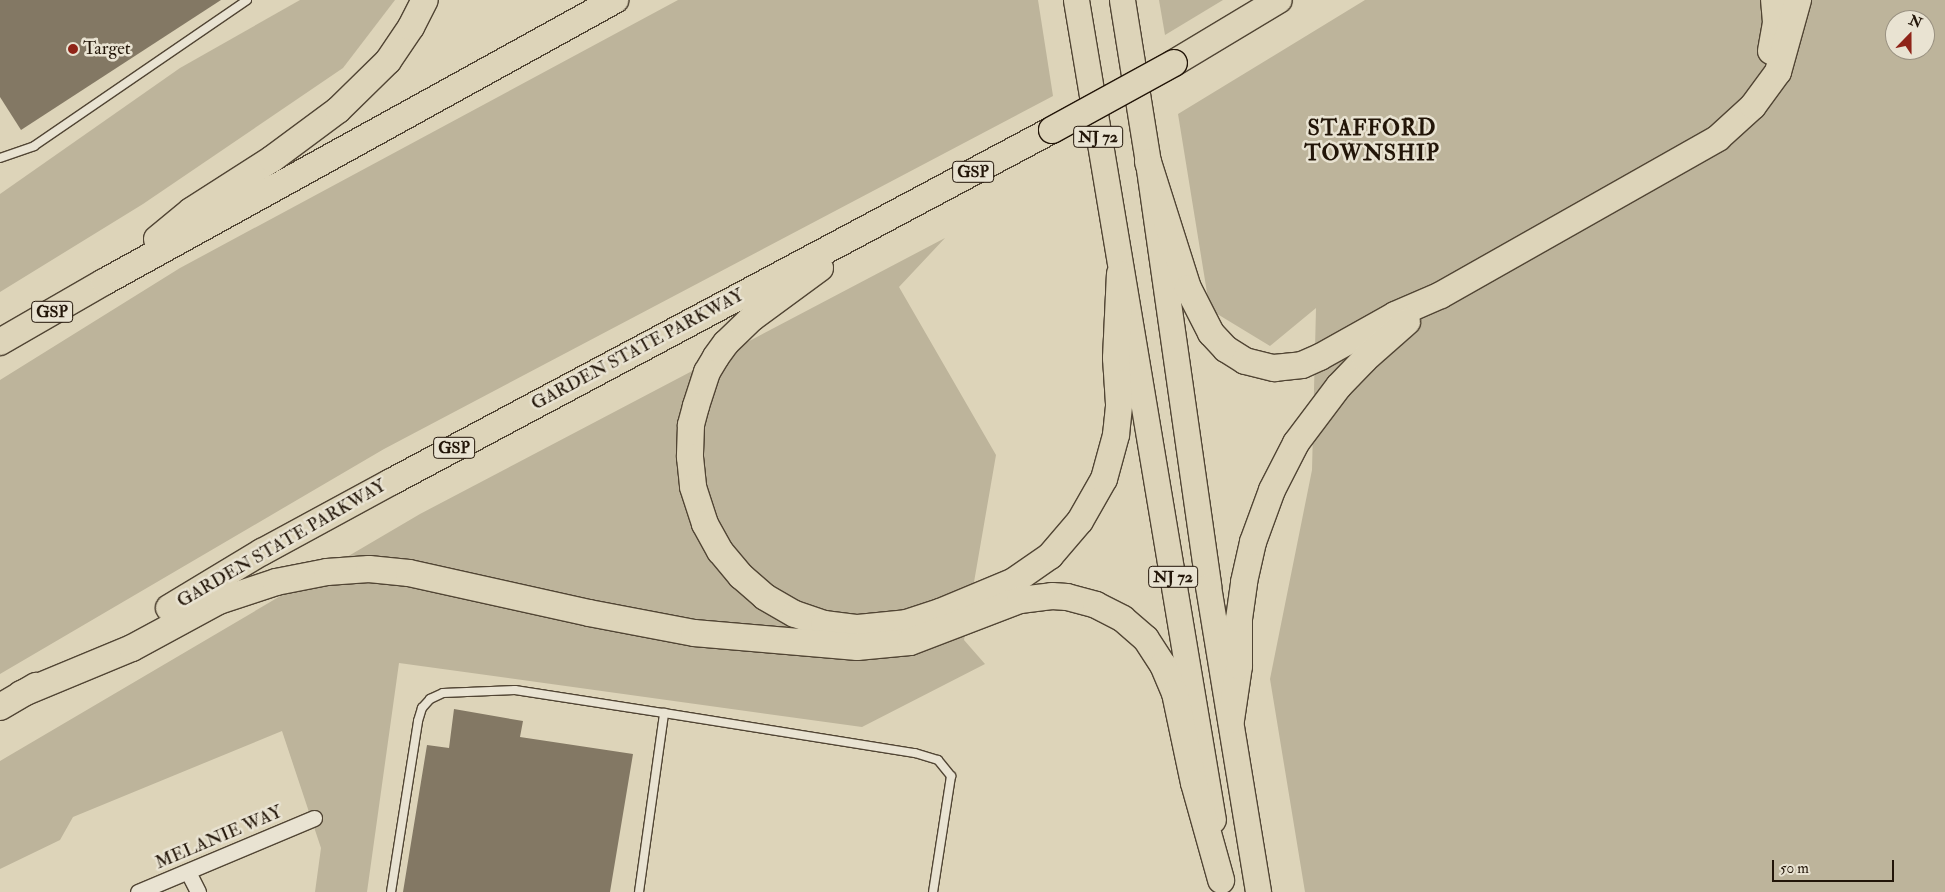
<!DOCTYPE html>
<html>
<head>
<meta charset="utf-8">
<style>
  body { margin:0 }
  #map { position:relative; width:1945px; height:892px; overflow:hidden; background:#ddd4b9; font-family:"IM FELL Double Pica",serif }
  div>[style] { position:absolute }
  .green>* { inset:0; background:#bdb49b }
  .building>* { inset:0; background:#837864 }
  .roads { filter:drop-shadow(1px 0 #514534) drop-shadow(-1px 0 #514534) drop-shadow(0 1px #514534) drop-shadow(0 -1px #514534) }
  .service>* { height:8px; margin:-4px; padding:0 4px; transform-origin:4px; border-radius:4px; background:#e9e3d2 }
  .minor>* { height:15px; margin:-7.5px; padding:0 7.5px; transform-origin:7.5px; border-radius:7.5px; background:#e9e3d2 }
  .trunk>* { height:25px; margin:-12.5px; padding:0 12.5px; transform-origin:12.5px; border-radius:12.5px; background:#ddd4b9 }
  .motorway>* { height:26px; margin:-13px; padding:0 13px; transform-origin:13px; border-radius:13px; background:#ddd4b9 }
  .bridges { filter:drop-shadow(1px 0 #221508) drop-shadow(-1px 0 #221508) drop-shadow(0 1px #221508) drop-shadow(0 -1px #221508) }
  .motorway-bridge>* { height:26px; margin:-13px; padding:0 13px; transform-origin:13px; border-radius:13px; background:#ddd4b9 }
  .dots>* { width:14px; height:14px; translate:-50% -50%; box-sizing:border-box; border:2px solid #e9e3d2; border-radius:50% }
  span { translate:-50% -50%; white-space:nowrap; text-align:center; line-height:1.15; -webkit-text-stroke:5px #e9e3d2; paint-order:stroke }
  .shield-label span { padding:1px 4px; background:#e9e3d2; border:1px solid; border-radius:4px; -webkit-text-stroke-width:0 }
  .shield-label { font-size:16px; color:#221508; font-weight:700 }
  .poi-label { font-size:18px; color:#221508 }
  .left { translate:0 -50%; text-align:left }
  .street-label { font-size:18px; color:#221508 }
  .district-label { font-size:22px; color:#221508; font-weight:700; letter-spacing:1px }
  .north { position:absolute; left:1885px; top:10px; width:50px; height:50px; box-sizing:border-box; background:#e9e3d2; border:1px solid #999181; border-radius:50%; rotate:22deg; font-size:14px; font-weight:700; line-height:20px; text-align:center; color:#221508 }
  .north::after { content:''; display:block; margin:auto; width:18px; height:22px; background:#8f2418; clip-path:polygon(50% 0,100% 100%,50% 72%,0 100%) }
  .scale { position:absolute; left:1772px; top:860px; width:122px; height:22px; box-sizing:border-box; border:2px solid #221508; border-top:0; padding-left:6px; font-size:15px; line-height:18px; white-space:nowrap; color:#221508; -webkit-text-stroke:4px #e9e3d2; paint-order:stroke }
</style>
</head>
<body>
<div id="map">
  <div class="green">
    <i style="clip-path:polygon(300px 0,395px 0,343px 68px,143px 204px,0 292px,0 194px,180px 68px)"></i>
    <i style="clip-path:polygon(678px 0,1038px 0,1053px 96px,384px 449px,0 674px,0 380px,180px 268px)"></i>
    <i style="clip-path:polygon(1159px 0,1223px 0,1165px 35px)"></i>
    <i style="clip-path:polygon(evenodd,1365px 0,1945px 0,1945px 892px,1305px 892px,1270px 679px,1312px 470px,1316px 308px,1270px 346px,1214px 312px,1209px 305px,1178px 114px,1365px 0,1895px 20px,1925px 20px,1925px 50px,1895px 50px,1895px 20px)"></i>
    <i style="clip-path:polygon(945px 238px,899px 287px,996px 455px,964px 640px,985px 664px,862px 727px,399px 663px,367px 892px,315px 892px,321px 848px,282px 731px,73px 817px,60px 840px,0 869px,0 761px,420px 514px)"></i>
  </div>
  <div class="building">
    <i style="clip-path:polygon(0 0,221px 0,21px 130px,0 97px)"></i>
    <i style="clip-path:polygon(454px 709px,523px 721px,520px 737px,633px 754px,610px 892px,403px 892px,427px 745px,449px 748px)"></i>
  </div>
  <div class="roads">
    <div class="service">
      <i style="left:0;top:158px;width:36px;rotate:-19deg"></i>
      <i style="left:34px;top:146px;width:258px;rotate:-34.4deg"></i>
      <i style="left:391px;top:892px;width:173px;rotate:-81deg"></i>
      <i style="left:418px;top:721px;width:14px;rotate:-73deg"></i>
      <i style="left:422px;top:708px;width:12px;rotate:-48deg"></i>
      <i style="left:430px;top:699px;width:14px;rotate:-25deg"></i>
      <i style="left:443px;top:693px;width:72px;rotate:-2.4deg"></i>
      <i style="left:515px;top:690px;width:151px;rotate:8.8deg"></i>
      <i style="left:639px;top:892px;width:181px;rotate:-82deg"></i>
      <i style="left:664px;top:713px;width:254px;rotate:9.1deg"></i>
      <i style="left:915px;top:753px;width:24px;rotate:17deg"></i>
      <i style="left:938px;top:760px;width:21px;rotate:51deg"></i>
      <i style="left:951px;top:776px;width:117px;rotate:98.8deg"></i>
    </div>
    <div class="minor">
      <i style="left:188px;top:872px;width:22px;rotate:63deg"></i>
      <i style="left:138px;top:892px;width:191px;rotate:-22.8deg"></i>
    </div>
    <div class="trunk">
      <i style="left:1076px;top:0;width:831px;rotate:80.52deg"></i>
      <i style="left:1122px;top:0;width:164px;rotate:80.9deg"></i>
      <i style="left:1148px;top:162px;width:428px;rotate:81.9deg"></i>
      <i style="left:1208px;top:586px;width:310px;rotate:80.7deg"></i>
    </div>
    <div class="motorway">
      <i style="left:1771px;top:51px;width:29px;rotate:-80deg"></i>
      <i style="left:1776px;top:22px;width:22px;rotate:-95deg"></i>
      <i style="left:1174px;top:63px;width:122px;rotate:-31deg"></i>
      <i style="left:1148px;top:162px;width:132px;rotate:72.4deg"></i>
      <i style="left:1188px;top:288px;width:51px;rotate:62.9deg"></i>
      <i style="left:1211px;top:333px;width:22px;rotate:47deg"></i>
      <i style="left:1226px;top:349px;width:22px;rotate:32deg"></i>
      <i style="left:1245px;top:361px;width:30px;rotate:14deg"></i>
      <i style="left:1274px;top:368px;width:28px;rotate:-6deg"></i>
      <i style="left:1302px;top:365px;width:20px;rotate:-24deg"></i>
      <i style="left:1320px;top:357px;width:86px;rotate:-29.2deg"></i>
      <i style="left:1395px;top:315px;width:50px;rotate:-23.5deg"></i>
      <i style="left:1441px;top:295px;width:318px;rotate:-29.5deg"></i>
      <i style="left:1718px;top:138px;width:47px;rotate:-42.4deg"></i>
      <i style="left:1753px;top:106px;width:42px;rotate:-53.7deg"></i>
      <i style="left:1778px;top:72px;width:75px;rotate:-74.5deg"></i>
      <i style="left:157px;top:239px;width:44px;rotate:-39.5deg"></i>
      <i style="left:191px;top:211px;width:96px;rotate:-32.7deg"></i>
      <i style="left:272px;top:159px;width:82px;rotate:-36.6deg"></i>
      <i style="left:338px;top:110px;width:70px;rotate:-44.4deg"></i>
      <i style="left:388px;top:61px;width:41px;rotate:-55.9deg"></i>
      <i style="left:411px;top:27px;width:30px;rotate:-63deg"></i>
      <i style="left:820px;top:268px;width:84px;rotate:143.7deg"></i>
      <i style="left:752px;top:318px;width:36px;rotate:136deg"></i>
      <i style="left:726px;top:343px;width:17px;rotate:126deg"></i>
      <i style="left:716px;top:357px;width:17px;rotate:121deg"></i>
      <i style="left:707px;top:372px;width:36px;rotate:108deg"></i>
      <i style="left:696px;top:406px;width:20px;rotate:105deg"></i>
      <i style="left:691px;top:425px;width:32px;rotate:92deg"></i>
      <i style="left:690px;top:457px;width:30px;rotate:84deg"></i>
      <i style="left:693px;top:487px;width:39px;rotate:72deg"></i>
      <i style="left:705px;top:524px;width:31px;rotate:61deg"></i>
      <i style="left:720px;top:551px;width:33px;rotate:50deg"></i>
      <i style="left:741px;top:576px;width:32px;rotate:41deg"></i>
      <i style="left:765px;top:597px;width:34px;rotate:30deg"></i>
      <i style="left:795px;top:614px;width:31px;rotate:19deg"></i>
      <i style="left:824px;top:624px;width:34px;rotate:7deg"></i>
      <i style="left:858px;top:628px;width:48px;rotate:-5.9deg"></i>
      <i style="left:906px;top:623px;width:36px;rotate:-18deg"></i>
      <i style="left:940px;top:612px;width:80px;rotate:-22.7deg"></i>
      <i style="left:1014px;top:581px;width:44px;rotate:-34.8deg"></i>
      <i style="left:1050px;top:556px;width:46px;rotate:-49.4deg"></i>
      <i style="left:1080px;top:521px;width:48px;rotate:-60.3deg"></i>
      <i style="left:1104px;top:479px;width:46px;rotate:-74.7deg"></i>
      <i style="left:1116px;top:435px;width:31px;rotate:-84deg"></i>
      <i style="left:1119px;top:404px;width:46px;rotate:-93.7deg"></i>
      <i style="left:1116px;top:358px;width:84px;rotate:-87.3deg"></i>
      <i style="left:0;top:342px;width:120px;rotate:-30deg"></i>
      <i style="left:104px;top:282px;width:584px;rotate:-28.89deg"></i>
      <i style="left:169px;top:608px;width:109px;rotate:-31.1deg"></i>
      <i style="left:262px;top:552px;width:147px;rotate:-28.5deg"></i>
      <i style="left:391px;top:482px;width:749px;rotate:-28.04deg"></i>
      <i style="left:21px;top:694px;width:120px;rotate:-22.5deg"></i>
      <i style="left:132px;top:648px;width:99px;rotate:-28.4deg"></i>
      <i style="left:219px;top:601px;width:60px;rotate:-18.4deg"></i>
      <i style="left:276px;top:582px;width:52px;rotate:-11.1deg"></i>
      <i style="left:327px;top:572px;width:42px;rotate:-4.1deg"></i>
      <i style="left:369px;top:569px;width:40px;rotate:5.7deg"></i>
      <i style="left:409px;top:573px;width:184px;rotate:12.5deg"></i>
      <i style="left:589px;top:613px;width:107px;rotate:10.8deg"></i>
      <i style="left:694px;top:633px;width:164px;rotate:4.9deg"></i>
      <i style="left:857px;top:647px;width:53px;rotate:-5.4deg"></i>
      <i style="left:910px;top:642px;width:118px;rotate:-20.9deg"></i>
      <i style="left:1020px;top:600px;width:32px;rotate:-7deg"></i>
      <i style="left:1052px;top:596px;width:15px;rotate:4deg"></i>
      <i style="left:1067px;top:597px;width:30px;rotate:15deg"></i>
      <i style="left:1096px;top:605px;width:30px;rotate:27deg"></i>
      <i style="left:1123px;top:619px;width:30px;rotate:41deg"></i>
      <i style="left:1146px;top:639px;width:31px;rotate:57deg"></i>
      <i style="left:1163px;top:665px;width:30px;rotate:67deg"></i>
      <i style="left:1175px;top:693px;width:92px;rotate:78.1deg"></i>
      <i style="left:1194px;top:783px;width:101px;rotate:74.4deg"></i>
      <i style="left:0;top:707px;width:42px;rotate:-30.3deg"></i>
      <i style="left:1231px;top:720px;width:55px;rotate:-81.6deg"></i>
      <i style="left:1239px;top:666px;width:47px;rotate:-90deg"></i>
      <i style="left:1239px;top:619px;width:37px;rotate:-82deg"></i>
      <i style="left:1244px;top:582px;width:41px;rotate:-77.3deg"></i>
      <i style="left:1253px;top:542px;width:55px;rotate:-69.9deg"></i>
      <i style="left:1272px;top:490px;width:53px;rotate:-62.9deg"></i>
      <i style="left:1296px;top:443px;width:71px;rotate:-53deg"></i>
      <i style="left:1339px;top:386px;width:37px;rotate:-46deg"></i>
      <i style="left:1365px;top:359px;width:56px;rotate:-41.4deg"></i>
    </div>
  </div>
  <div class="bridges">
    <div class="motorway-bridge">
      <i style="left:1052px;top:130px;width:139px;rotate:-28.8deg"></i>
    </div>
  </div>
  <div class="dots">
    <i style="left:73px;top:49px;background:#8f2418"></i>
  </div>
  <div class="shield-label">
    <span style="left:1098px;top:137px">NJ 72</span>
    <span style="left:973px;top:172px">GSP</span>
    <span style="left:52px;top:312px">GSP</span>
    <span style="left:454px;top:448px">GSP</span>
    <span style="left:1173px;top:577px">NJ 72</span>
  </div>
  <div class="poi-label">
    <span class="left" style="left:83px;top:49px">Target</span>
  </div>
  <div class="street-label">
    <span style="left:638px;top:350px;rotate:-28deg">GARDEN STATE PARKWAY</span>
    <span style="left:282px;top:544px;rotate:-30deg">GARDEN STATE PARKWAY</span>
    <span style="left:219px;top:838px;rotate:-23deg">MELANIE WAY</span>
  </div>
  <div class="district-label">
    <span style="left:1372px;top:141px">STAFFORD<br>TOWNSHIP</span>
  </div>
  <div class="north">N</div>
  <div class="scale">50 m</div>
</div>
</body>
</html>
